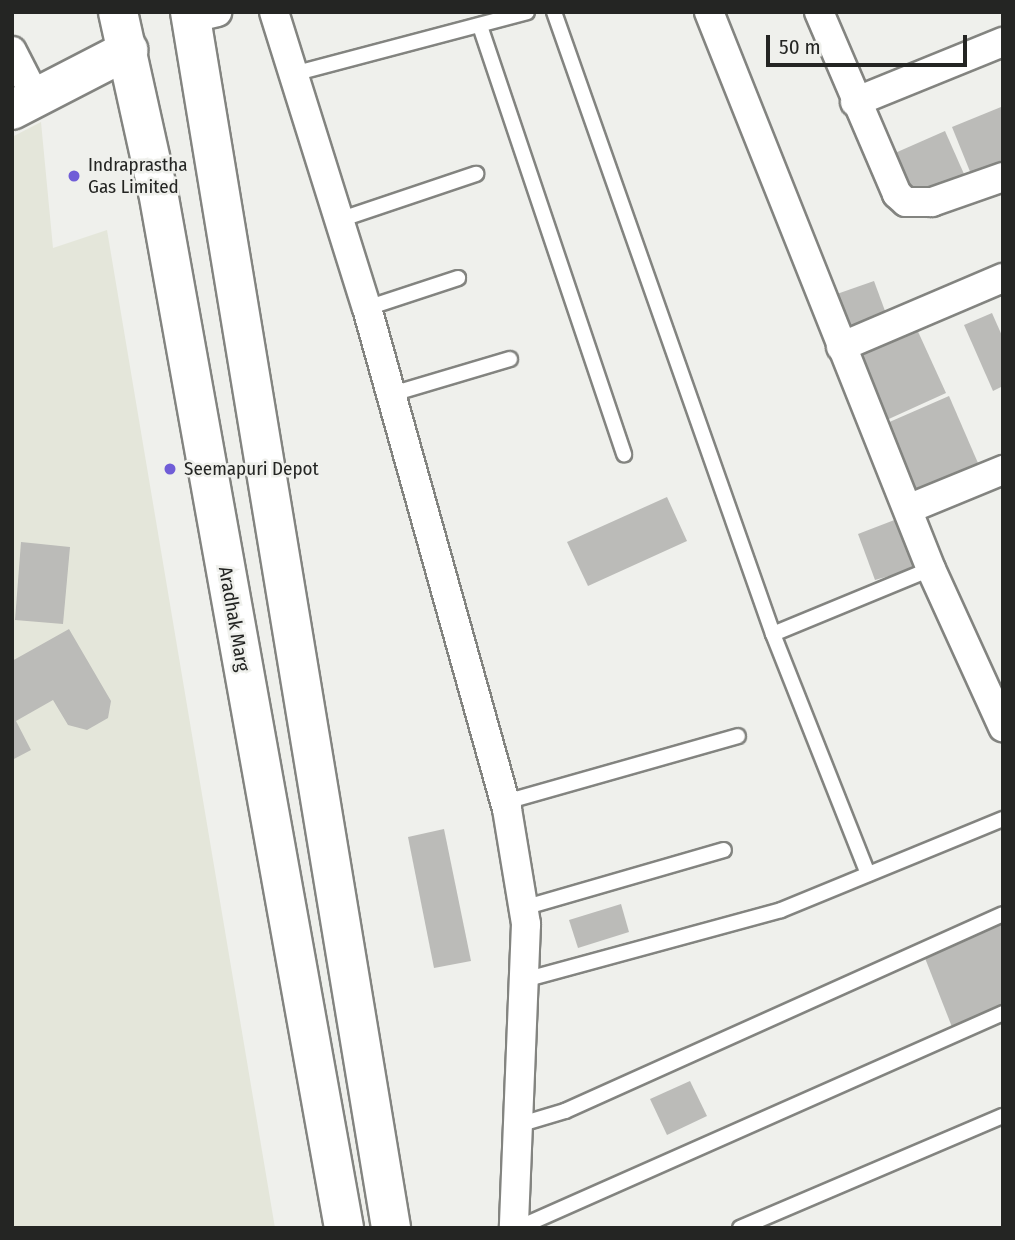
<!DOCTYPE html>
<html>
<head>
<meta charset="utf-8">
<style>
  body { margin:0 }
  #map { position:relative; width:1015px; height:1240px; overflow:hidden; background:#eff0ec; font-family:"Fira Sans Condensed",sans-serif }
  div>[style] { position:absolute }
  .built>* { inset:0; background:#e4e6da }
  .building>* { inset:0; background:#bbbbb8 }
  .roads { filter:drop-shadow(2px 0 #838480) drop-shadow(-2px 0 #838480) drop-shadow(0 2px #838480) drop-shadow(0 -2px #838480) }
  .lane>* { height:14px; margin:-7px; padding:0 7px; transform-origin:7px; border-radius:7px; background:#fff }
  .street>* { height:28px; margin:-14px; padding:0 14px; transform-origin:14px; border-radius:14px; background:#fff }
  .secondary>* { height:38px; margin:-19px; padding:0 19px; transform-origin:19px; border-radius:19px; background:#fff }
  .dots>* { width:19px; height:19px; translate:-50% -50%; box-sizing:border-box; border:4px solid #eff0ec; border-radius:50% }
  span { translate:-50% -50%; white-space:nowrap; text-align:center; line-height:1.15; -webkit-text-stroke:5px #eff0ec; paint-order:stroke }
  .poi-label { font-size:19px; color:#242523 }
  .left { translate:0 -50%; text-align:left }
  .street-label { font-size:19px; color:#242523 }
  .frame { position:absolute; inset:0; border:14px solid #242523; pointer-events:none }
  .scale { position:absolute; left:766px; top:35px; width:201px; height:32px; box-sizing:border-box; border:4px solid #242523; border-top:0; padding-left:9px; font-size:21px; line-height:24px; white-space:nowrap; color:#242523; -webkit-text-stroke:5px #eff0ec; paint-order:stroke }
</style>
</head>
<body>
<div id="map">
  <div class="built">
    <i style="clip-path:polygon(41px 122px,53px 248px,107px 230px,275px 1228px,12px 1228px,12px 137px)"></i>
  </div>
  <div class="building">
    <i style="clip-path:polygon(1001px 107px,1003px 161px,971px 174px,952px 127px)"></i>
    <i style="clip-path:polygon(945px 131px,964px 174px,914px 196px,895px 153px)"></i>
    <i style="clip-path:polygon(874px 281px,888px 319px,847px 334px,834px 295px)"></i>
    <i style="clip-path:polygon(992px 313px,1003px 338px,1003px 386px,993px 391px,964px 325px)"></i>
    <i style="clip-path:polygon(915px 325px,946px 393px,880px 423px,849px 355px)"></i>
    <i style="clip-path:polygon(949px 396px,981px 470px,910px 500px,878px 427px)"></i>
    <i style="clip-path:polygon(667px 497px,687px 541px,588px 586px,567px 542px)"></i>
    <i style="clip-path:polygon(897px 519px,914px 569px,875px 580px,858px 534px)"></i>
    <i style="clip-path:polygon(21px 542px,70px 547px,63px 624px,15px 620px)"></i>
    <i style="clip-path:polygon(69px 629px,111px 701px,108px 718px,87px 730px,68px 725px,53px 700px,16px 721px,31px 750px,12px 760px,12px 661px)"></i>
    <i style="clip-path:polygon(444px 829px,471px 961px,434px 968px,408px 837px)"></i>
    <i style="clip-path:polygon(621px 904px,629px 932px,578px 948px,569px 920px)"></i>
    <i style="clip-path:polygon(1003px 921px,1003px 1007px,952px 1027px,923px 953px)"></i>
    <i style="clip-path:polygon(690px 1081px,707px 1116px,667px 1135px,650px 1099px)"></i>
  </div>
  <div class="roads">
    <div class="lane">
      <i style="left:554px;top:12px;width:659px;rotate:70.6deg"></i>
      <i style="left:773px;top:634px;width:258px;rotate:68.4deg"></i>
      <i style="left:480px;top:26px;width:452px;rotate:71.4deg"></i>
      <i style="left:293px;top:74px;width:242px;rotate:-14.8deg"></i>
      <i style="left:339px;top:220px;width:145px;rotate:-18.6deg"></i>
      <i style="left:367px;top:308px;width:96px;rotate:-18.2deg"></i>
      <i style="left:392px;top:394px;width:123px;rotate:-16.5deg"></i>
      <i style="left:773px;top:634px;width:171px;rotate:-22.4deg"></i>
      <i style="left:505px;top:802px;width:242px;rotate:-15.8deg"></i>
      <i style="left:523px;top:908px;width:209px;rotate:-16.1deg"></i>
      <i style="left:524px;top:980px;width:266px;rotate:-15.2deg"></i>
      <i style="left:781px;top:910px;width:240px;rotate:-22.3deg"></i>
      <i style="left:518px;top:1125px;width:49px;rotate:-16.6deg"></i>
      <i style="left:565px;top:1111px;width:480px;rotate:-24.2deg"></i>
      <i style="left:518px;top:1228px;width:531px;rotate:-23.91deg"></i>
      <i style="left:740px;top:1228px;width:286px;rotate:-23.1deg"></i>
    </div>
    <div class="street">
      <i style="left:274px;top:12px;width:310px;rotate:72.6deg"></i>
      <i style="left:367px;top:308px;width:520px;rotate:74.39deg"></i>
      <i style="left:507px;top:809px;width:117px;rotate:80.6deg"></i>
      <i style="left:526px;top:924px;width:304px;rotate:92.3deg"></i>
      <i style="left:709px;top:12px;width:600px;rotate:68.27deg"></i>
      <i style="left:931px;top:569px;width:174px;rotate:65.5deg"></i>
      <i style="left:819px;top:12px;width:198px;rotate:66.8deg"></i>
      <i style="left:897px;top:194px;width:12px;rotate:42deg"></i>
      <i style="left:906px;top:202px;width:26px"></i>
      <i style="left:932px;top:202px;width:75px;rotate:-19.4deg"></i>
      <i style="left:192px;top:18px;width:26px;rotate:-13deg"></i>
      <i style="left:12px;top:51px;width:53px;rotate:62.9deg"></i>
      <i style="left:855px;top:102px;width:160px;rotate:-22.1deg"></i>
      <i style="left:841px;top:347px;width:176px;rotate:-23.1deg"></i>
      <i style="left:908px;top:509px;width:103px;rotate:-22.3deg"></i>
    </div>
    <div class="secondary">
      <i style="left:118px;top:12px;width:184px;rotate:77.5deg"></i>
      <i style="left:158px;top:192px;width:1053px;rotate:79.82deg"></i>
      <i style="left:190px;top:12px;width:1233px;rotate:80.61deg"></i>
      <i style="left:12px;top:110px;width:131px;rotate:-27.3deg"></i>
    </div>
  </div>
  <div class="dots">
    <i style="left:74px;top:176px;background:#705dd7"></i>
    <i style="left:170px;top:469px;background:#705dd7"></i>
  </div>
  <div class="poi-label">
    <span class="left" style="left:88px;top:176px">Indraprastha<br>Gas Limited</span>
    <span class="left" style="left:184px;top:469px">Seemapuri Depot</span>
  </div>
  <div class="street-label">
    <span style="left:234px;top:619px;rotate:80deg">Aradhak Marg</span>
  </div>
  <div class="frame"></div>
  <div class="scale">50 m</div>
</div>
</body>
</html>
